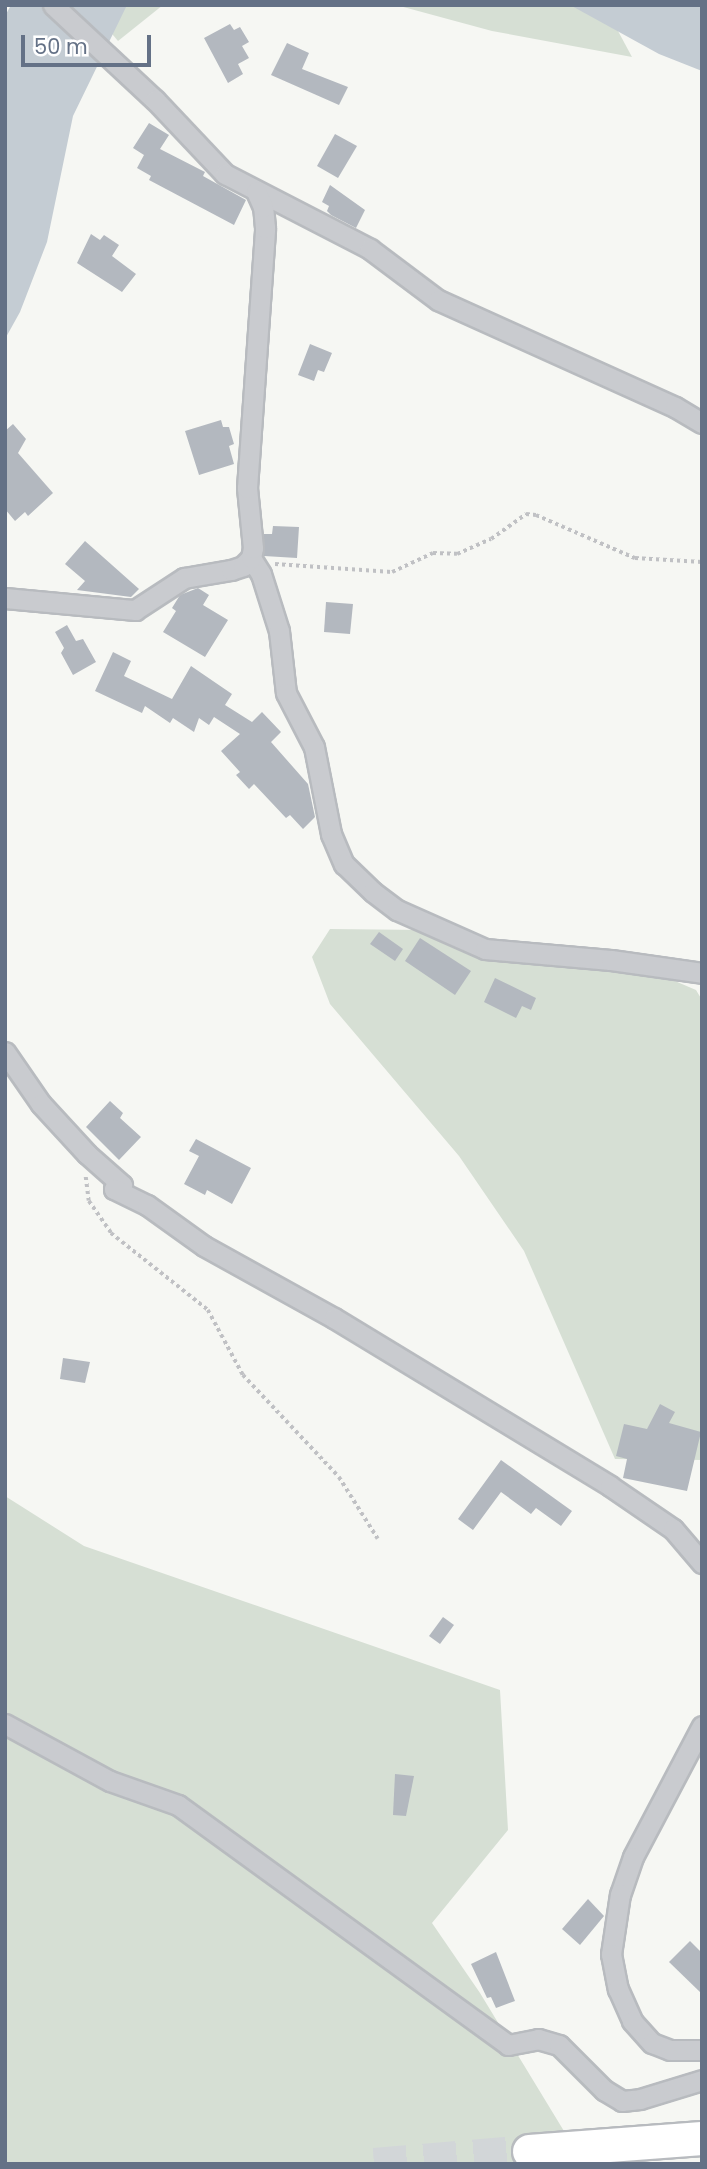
<!DOCTYPE html>
<html>
<head>
<meta charset="utf-8">
<style>
  body { margin:0 }
  #map { position:relative; width:707px; height:2169px; overflow:hidden; background:#f6f7f3; font-family:Poppins,sans-serif }
  div>[style] { position:absolute }
  .green>* { inset:0; background:#d6dfd4 }
  .water>* { inset:0; background:#c4ccd3 }
  .building>* { inset:0; background:#b3b8bf }
  .highway-tunnel>* { height:33px; margin-top:-16.5px; transform-origin:0; background:repeating-linear-gradient(90deg,#d2d6d8 0 33px,transparent 0 50px) }
  .path>* { height:3.5px; margin-top:-1.75px; transform-origin:0; background:repeating-linear-gradient(90deg,#c0c1c4 0 3.5px,transparent 0 7px) }
  .roads { filter:drop-shadow(2px 0 #b8bbbf) drop-shadow(-2px 0 #b8bbbf) drop-shadow(0 2px #b8bbbf) drop-shadow(0 -2px #b8bbbf) }
  .street>* { height:19px; margin:-9.5px; padding:0 9.5px; transform-origin:9.5px; border-radius:9.5px; background:#c9cbcf }
  .highway>* { height:33px; margin:-16.5px; padding:0 16.5px; transform-origin:16.5px; border-radius:16.5px; background:#fff }
  span { translate:-50% -50%; white-space:nowrap; text-align:center; line-height:1.15; -webkit-text-stroke:7px #fff; paint-order:stroke }
  .frame { position:absolute; inset:0; border:7px solid #647186; pointer-events:none }
  .scale { position:absolute; left:21px; top:35px; width:130px; height:32px; box-sizing:border-box; border:4px solid #647186; border-top:0; padding-left:9px; font-size:21px; line-height:24px; white-space:nowrap; color:#647186; -webkit-text-stroke:5px #fff; paint-order:stroke }
</style>
</head>
<body>
<div id="map">
  <div class="green">
    <i style="clip-path:polygon(110px 5px,163px 5px,118px 41px,98px 17px)"></i>
    <i style="clip-path:polygon(396px 5px,604px 5px,632px 57px,492px 31px)"></i>
    <i style="clip-path:polygon(330px 929px,424px 930px,649px 970px,696px 990px,702px 1000px,702px 1460px,615px 1459px,524px 1251px,459px 1156px,330px 1004px,312px 957px)"></i>
    <i style="clip-path:polygon(5px 1496px,84px 1546px,500px 1690px,508px 1830px,432px 1923px,480px 1993px,584px 2164px,5px 2164px)"></i>
  </div>
  <div class="water">
    <i style="clip-path:polygon(11px 5px,127px 5px,73px 116px,47px 242px,20px 312px,5px 339px,5px 16px)"></i>
    <i style="clip-path:polygon(570px 5px,702px 5px,702px 71px,659px 54px)"></i>
  </div>
  <div class="building">
    <i style="clip-path:polygon(230px 24px,234px 30px,240px 27px,249px 42px,242px 46px,249px 58px,238px 64px,243px 74px,228px 83px,204px 38px)"></i>
    <i style="clip-path:polygon(287px 43px,309px 53px,302px 69px,348px 87px,339px 105px,271px 75px)"></i>
    <i style="clip-path:polygon(149px 123px,169px 135px,160px 149px,205px 172px,203px 176px,246px 200px,234px 225px,149px 180px,151px 176px,137px 168px,144px 155px,133px 148px)"></i>
    <i style="clip-path:polygon(335px 134px,357px 146px,338px 178px,317px 166px)"></i>
    <i style="clip-path:polygon(330px 185px,365px 210px,356px 228px,331px 215px,327px 211px,329px 206px,322px 202px)"></i>
    <i style="clip-path:polygon(91px 234px,100px 240px,104px 235px,119px 245px,112px 256px,136px 274px,122px 292px,77px 263px)"></i>
    <i style="clip-path:polygon(310px 344px,332px 353px,324px 372px,318px 370px,314px 381px,298px 375px)"></i>
    <i style="clip-path:polygon(221px 420px,223px 427px,229px 427px,234px 444px,229px 446px,234px 464px,199px 475px,185px 431px)"></i>
    <i style="clip-path:polygon(13px 424px,26px 439px,18px 453px,53px 493px,28px 516px,25px 512px,15px 521px,5px 509px,5px 431px)"></i>
    <i style="clip-path:polygon(273px 526px,299px 527px,297px 558px,264px 556px,264px 534px,272px 534px)"></i>
    <i style="clip-path:polygon(85px 541px,139px 589px,131px 597px,77px 590px,85px 581px,65px 564px)"></i>
    <i style="clip-path:polygon(198px 588px,209px 595px,203px 605px,228px 620px,205px 657px,163px 632px,176px 611px,172px 608px,180px 595px)"></i>
    <i style="clip-path:polygon(326px 602px,353px 604px,350px 634px,324px 632px)"></i>
    <i style="clip-path:polygon(67px 625px,76px 641px,83px 639px,96px 662px,73px 675px,61px 653px,64px 648px,55px 632px)"></i>
    <i style="clip-path:polygon(113px 652px,131px 661px,124px 676px,172px 699px,191px 666px,232px 694px,225px 705px,252px 722px,262px 712px,281px 732px,271px 742px,308px 784px,315px 817px,303px 829px,290px 815px,286px 818px,254px 784px,249px 789px,236px 775px,240px 772px,221px 751px,240px 734px,214px 717px,209px 725px,199px 718px,194px 732px,173px 718px,170px 723px,145px 706px,142px 713px,95px 691px)"></i>
    <i style="clip-path:polygon(379px 932px,403px 949px,395px 961px,370px 944px)"></i>
    <i style="clip-path:polygon(420px 938px,471px 971px,455px 995px,405px 961px)"></i>
    <i style="clip-path:polygon(495px 978px,536px 998px,531px 1010px,522px 1006px,516px 1018px,484px 1002px)"></i>
    <i style="clip-path:polygon(110px 1101px,123px 1113px,120px 1118px,141px 1137px,119px 1160px,86px 1127px)"></i>
    <i style="clip-path:polygon(196px 1139px,251px 1168px,232px 1204px,207px 1190px,205px 1195px,184px 1184px,199px 1156px,189px 1151px)"></i>
    <i style="clip-path:polygon(63px 1358px,90px 1362px,85px 1383px,60px 1379px)"></i>
    <i style="clip-path:polygon(660px 1404px,675px 1412px,669px 1423px,701px 1432px,687px 1491px,623px 1478px,627px 1459px,616px 1456px,624px 1424px,647px 1429px)"></i>
    <i style="clip-path:polygon(501px 1460px,572px 1511px,561px 1526px,536px 1508px,531px 1514px,501px 1492px,473px 1530px,458px 1519px)"></i>
    <i style="clip-path:polygon(443px 1617px,454px 1625px,440px 1644px,429px 1636px)"></i>
    <i style="clip-path:polygon(395px 1774px,414px 1776px,406px 1816px,393px 1815px)"></i>
    <i style="clip-path:polygon(588px 1899px,604px 1916px,580px 1945px,562px 1929px)"></i>
    <i style="clip-path:polygon(690px 1941px,702px 1953px,702px 1994px,669px 1962px)"></i>
    <i style="clip-path:polygon(496px 1952px,515px 2001px,496px 2008px,491px 1997px,487px 1998px,471px 1964px)"></i>
  </div>
  <div class="highway-tunnel">
    <i style="left:374px;top:2164px;width:156px;rotate:-4.8deg"></i>
  </div>
  <div class="path">
    <i style="left:275px;top:564px;width:117px;rotate:3.9deg"></i>
    <i style="left:392px;top:572px;width:45px;rotate:-24.9deg"></i>
    <i style="left:433px;top:553px;width:24px;rotate:2deg"></i>
    <i style="left:457px;top:554px;width:37px;rotate:-24deg"></i>
    <i style="left:491px;top:539px;width:43px;rotate:-35.5deg"></i>
    <i style="left:526px;top:514px;width:10px;rotate:6deg"></i>
    <i style="left:536px;top:515px;width:108px;rotate:23.5deg"></i>
    <i style="left:635px;top:558px;width:67px;rotate:3.4deg"></i>
    <i style="left:86px;top:1177px;width:24px;rotate:83deg"></i>
    <i style="left:89px;top:1201px;width:39px;rotate:55deg"></i>
    <i style="left:111px;top:1233px;width:124px;rotate:38.4deg"></i>
    <i style="left:208px;top:1310px;width:74px;rotate:61.7deg"></i>
    <i style="left:243px;top:1375px;width:140px;rotate:46.7deg"></i>
    <i style="left:339px;top:1477px;width:73px;rotate:57.8deg"></i>
  </div>
  <div class="roads">
    <div class="street">
      <i style="left:53px;top:5px;width:139px;rotate:43deg"></i>
      <i style="left:155px;top:100px;width:102px;rotate:46.6deg"></i>
      <i style="left:225px;top:174px;width:163px;rotate:27.3deg"></i>
      <i style="left:370px;top:249px;width:85px;rotate:36.9deg"></i>
      <i style="left:438px;top:300px;width:260px;rotate:24.3deg"></i>
      <i style="left:675px;top:407px;width:31px;rotate:31deg"></i>
      <i style="left:251px;top:558px;width:19px;rotate:58deg"></i>
      <i style="left:261px;top:574px;width:60px;rotate:72.5deg"></i>
      <i style="left:279px;top:631px;width:62px;rotate:83.6deg"></i>
      <i style="left:286px;top:693px;width:61px;rotate:62.6deg"></i>
      <i style="left:314px;top:747px;width:89px;rotate:78.9deg"></i>
      <i style="left:331px;top:834px;width:33px;rotate:67deg"></i>
      <i style="left:344px;top:864px;width:40px;rotate:44deg"></i>
      <i style="left:373px;top:892px;width:30px;rotate:37deg"></i>
      <i style="left:397px;top:910px;width:96px;rotate:23.9deg"></i>
      <i style="left:485px;top:949px;width:126px;rotate:5deg"></i>
      <i style="left:611px;top:960px;width:92px;rotate:8.1deg"></i>
      <i style="left:5px;top:598px;width:131px;rotate:5.3deg"></i>
      <i style="left:135px;top:610px;width:59px;rotate:-33.1deg"></i>
      <i style="left:184px;top:578px;width:48px;rotate:-9.7deg"></i>
      <i style="left:231px;top:570px;width:13px;rotate:-18deg"></i>
      <i style="left:243px;top:566px;width:11px;rotate:-45deg"></i>
      <i style="left:251px;top:558px;width:10px;rotate:-79deg"></i>
      <i style="left:253px;top:548px;width:60px;rotate:-95.7deg"></i>
      <i style="left:247px;top:488px;width:261px;rotate:-86deg"></i>
      <i style="left:265px;top:228px;width:21px;rotate:-95deg"></i>
      <i style="left:263px;top:207px;width:17px;rotate:-114deg"></i>
      <i style="left:5px;top:1052px;width:63px;rotate:55.3deg"></i>
      <i style="left:41px;top:1104px;width:68px;rotate:47.4deg"></i>
      <i style="left:87px;top:1154px;width:47px;rotate:41.5deg"></i>
      <i style="left:122px;top:1185px;width:9px;rotate:153deg"></i>
      <i style="left:114px;top:1189px;width:37px;rotate:26deg"></i>
      <i style="left:147px;top:1205px;width:70px;rotate:35.7deg"></i>
      <i style="left:204px;top:1246px;width:149px;rotate:29deg"></i>
      <i style="left:334px;top:1318px;width:323px;rotate:31.3deg"></i>
      <i style="left:610px;top:1486px;width:76px;rotate:34.3deg"></i>
      <i style="left:673px;top:1529px;width:45px;rotate:49.5deg"></i>
      <i style="left:5px;top:1724px;width:119px;rotate:28.5deg"></i>
      <i style="left:110px;top:1781px;width:72px;rotate:19.4deg"></i>
      <i style="left:178px;top:1805px;width:408px;rotate:36deg"></i>
      <i style="left:508px;top:2045px;width:31px;rotate:-11deg"></i>
      <i style="left:538px;top:2039px;width:22px;rotate:16deg"></i>
      <i style="left:559px;top:2045px;width:64px;rotate:45deg"></i>
      <i style="left:604px;top:2090px;width:21px;rotate:31deg"></i>
      <i style="left:622px;top:2101px;width:18px;rotate:-6deg"></i>
      <i style="left:640px;top:2099px;width:65px;rotate:-17deg"></i>
      <i style="left:702px;top:1726px;width:148px;rotate:117.8deg"></i>
      <i style="left:633px;top:1857px;width:39px;rotate:109deg"></i>
      <i style="left:620px;top:1894px;width:61px;rotate:98.5deg"></i>
      <i style="left:611px;top:1954px;width:36px;rotate:79deg"></i>
      <i style="left:618px;top:1989px;width:35px;rotate:66deg"></i>
      <i style="left:632px;top:2021px;width:30px;rotate:48deg"></i>
      <i style="left:652px;top:2043px;width:19px;rotate:21deg"></i>
      <i style="left:670px;top:2050px;width:32px"></i>
    </div>
    <div class="highway">
      <i style="left:529px;top:2151px;width:173px;rotate:-4.3deg"></i>
    </div>
  </div>
  <div class="frame"></div>
  <div class="scale">50 m</div>
</div>
</body>
</html>
